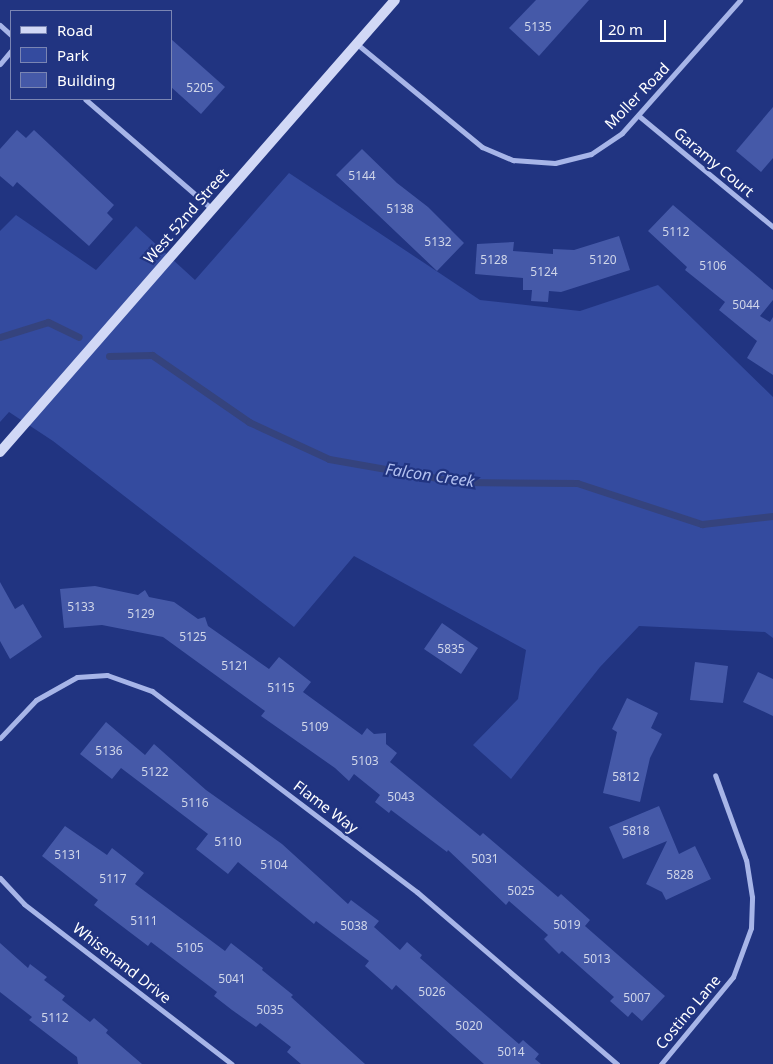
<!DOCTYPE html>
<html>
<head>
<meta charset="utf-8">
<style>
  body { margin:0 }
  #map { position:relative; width:773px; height:1064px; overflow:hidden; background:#213481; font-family:"Noto Sans",sans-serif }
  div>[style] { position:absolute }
  .green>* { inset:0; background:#344b9f }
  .stream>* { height:7px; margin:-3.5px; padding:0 3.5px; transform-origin:3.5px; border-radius:3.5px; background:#35437d }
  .building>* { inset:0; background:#4559a8 }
  .street>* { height:5px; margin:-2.5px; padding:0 2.5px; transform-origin:2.5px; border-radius:2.5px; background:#a7b5e8 }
  .secondary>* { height:10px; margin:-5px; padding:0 5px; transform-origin:5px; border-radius:5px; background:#d1d8f6 }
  span { translate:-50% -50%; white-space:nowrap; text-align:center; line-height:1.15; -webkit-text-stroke:4.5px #213481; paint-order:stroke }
  .number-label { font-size:12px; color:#d0d6e9 }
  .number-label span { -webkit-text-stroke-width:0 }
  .street-label { font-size:15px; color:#fff }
  .water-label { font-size:16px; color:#b2c0f0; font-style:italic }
  .legend { position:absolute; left:10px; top:10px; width:162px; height:90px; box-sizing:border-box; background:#213481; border:1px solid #7a85b3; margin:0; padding:6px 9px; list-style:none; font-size:15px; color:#fff }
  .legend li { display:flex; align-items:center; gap:10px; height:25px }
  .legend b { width:25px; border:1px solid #7a85b3 }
  .scale { position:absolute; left:600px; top:20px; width:66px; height:22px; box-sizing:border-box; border:2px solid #fff; border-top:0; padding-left:6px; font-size:15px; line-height:18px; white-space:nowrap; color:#fff; -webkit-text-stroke:4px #213481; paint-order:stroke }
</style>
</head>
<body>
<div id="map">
  <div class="green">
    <i style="clip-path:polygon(289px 173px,480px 300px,580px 311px,658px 285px,773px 397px,773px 638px,765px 632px,639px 626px,600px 667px,511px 779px,473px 745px,518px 699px,526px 650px,354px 556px,294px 627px,53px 441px,9px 412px,0 422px,0 231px,16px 215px,96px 270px,136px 226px,195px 280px)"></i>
  </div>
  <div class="stream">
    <i style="left:0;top:337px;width:50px;rotate:-17.4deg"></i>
    <i style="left:48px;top:322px;width:34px;rotate:26deg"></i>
    <i style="left:109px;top:356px;width:43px;rotate:-1.3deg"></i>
    <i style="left:152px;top:355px;width:118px;rotate:34.6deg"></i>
    <i style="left:249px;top:422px;width:88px;rotate:24.8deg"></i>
    <i style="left:329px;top:459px;width:132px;rotate:10deg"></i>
    <i style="left:459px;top:482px;width:118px;rotate:0.5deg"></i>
    <i style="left:577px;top:483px;width:132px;rotate:18.2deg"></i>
    <i style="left:702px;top:524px;width:71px;rotate:-6.4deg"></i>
  </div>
  <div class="building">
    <i style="clip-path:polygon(536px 0,589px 0,539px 56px,509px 28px)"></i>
    <i style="clip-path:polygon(171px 39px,225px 87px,201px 114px,171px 87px)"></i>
    <i style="clip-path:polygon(773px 107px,773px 158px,761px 172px,736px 151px)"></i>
    <i style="clip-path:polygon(17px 130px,26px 138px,34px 130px,114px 205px,107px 213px,113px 219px,89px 246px,17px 182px,13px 187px,0 176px,0 149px)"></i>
    <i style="clip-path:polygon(362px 149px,397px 183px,428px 207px,464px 243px,437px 271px,336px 175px)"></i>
    <i style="clip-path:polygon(673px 205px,773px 290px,773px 300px,760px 316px,770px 322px,773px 317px,773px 375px,747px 358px,757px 341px,719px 310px,725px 302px,685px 270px,687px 267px,648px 231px)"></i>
    <i style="clip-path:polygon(619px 236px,630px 270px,561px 292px,549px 291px,548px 302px,531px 301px,532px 290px,523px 290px,523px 278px,475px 274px,477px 244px,514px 242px,513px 251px,553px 254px,553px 249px,574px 250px)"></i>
    <i style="clip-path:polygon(0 582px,15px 609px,23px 604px,42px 637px,10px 659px,0 641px)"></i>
    <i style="clip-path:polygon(95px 586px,138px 595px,145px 590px,149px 597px,174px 602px,198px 619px,205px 617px,208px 626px,269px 669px,279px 657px,311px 682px,303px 692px,362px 735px,367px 728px,374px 734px,386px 733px,386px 744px,397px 753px,390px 762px,480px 836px,483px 833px,558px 897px,561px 894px,590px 920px,585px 926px,665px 996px,642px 1021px,632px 1012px,628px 1017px,610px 1001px,614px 997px,562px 951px,559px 954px,544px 939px,548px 935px,509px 901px,506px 905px,448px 850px,447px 852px,391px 810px,389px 813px,375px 802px,380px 795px,354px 774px,349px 781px,335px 768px,261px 716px,265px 711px,163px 637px,102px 625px,64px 628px,60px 589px)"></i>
    <i style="clip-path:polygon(442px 623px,478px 648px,461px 674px,424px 649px)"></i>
    <i style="clip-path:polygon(695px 662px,728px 666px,723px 703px,690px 700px)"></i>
    <i style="clip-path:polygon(758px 672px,773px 679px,773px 716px,743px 702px)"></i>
    <i style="clip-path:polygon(627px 698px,658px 713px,651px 728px,662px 734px,650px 758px,640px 802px,603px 793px,617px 732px,612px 729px)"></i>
    <i style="clip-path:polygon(106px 722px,145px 755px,154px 744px,206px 790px,282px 844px,348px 904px,351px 900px,379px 921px,374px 927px,400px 950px,407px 942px,422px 955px,420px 958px,519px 1044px,523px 1040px,539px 1054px,535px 1059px,541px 1064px,484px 1064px,396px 985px,392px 990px,365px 966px,369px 961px,316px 921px,314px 924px,238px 862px,228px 874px,196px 849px,208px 834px,121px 768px,112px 779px,80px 754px)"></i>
    <i style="clip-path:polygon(659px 806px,679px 854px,695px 846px,711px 879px,666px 900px,662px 892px,646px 884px,667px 841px,623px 859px,609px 827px)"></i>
    <i style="clip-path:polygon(65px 826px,107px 855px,112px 848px,144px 873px,135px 884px,225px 951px,231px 943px,263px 968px,262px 970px,293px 995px,291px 997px,365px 1064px,301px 1064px,287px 1052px,291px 1047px,260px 1023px,256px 1027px,232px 1010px,214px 996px,217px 992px,151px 942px,148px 946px,94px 905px,98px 900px,42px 856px)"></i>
    <i style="clip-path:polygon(0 943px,28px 968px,30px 964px,47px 977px,44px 980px,65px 996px,62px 1000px,90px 1022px,94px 1018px,108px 1030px,106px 1033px,142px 1064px,78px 1064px,77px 1057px,29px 1020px,32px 1017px,0 992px)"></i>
  </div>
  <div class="street">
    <i style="left:0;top:25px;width:15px;rotate:42deg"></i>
    <i style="left:357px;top:44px;width:162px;rotate:39.5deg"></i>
    <i style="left:482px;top:147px;width:34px;rotate:23deg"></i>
    <i style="left:513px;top:160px;width:42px;rotate:4.1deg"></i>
    <i style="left:555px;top:163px;width:37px;rotate:-14deg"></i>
    <i style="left:591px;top:154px;width:37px;rotate:-34deg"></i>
    <i style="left:622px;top:133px;width:178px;rotate:-48.4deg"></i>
    <i style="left:0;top:64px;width:17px;rotate:-50deg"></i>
    <i style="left:85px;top:99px;width:168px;rotate:40.9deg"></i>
    <i style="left:639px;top:116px;width:174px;rotate:39.6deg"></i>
    <i style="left:0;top:738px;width:52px;rotate:-46.5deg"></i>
    <i style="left:36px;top:700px;width:47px;rotate:-29.3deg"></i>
    <i style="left:77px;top:677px;width:30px;rotate:-4deg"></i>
    <i style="left:107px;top:675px;width:48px;rotate:19.6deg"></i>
    <i style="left:152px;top:691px;width:333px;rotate:37.2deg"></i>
    <i style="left:417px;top:892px;width:264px;rotate:40.7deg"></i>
    <i style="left:0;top:878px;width:35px;rotate:47deg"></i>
    <i style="left:24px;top:904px;width:262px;rotate:37.6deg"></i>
    <i style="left:661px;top:1064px;width:113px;rotate:-50.4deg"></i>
    <i style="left:733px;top:977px;width:52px;rotate:-69.8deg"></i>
    <i style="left:751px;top:928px;width:31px;rotate:-88deg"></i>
    <i style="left:752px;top:897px;width:37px;rotate:-99deg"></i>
    <i style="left:746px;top:860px;width:90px;rotate:-110deg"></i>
  </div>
  <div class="secondary">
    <i style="left:0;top:452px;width:600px;rotate:-48.85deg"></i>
  </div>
  <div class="number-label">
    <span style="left:538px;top:27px">5135</span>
    <span style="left:200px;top:88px">5205</span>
    <span style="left:362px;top:176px">5144</span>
    <span style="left:400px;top:209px">5138</span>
    <span style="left:676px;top:232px">5112</span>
    <span style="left:438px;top:242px">5132</span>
    <span style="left:494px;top:260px">5128</span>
    <span style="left:603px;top:260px">5120</span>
    <span style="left:713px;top:266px">5106</span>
    <span style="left:544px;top:272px">5124</span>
    <span style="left:746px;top:305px">5044</span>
    <span style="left:81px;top:607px">5133</span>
    <span style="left:141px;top:614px">5129</span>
    <span style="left:193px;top:637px">5125</span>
    <span style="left:451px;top:649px">5835</span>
    <span style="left:235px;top:666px">5121</span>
    <span style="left:281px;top:688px">5115</span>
    <span style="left:315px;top:727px">5109</span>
    <span style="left:109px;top:751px">5136</span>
    <span style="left:365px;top:761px">5103</span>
    <span style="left:155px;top:772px">5122</span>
    <span style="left:626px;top:777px">5812</span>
    <span style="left:401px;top:797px">5043</span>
    <span style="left:195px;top:803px">5116</span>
    <span style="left:636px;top:831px">5818</span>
    <span style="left:228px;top:842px">5110</span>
    <span style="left:68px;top:855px">5131</span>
    <span style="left:485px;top:859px">5031</span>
    <span style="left:274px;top:865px">5104</span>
    <span style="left:680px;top:875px">5828</span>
    <span style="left:113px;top:879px">5117</span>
    <span style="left:521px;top:891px">5025</span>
    <span style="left:144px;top:921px">5111</span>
    <span style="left:567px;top:925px">5019</span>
    <span style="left:354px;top:926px">5038</span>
    <span style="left:190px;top:948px">5105</span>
    <span style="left:597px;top:959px">5013</span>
    <span style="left:232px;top:979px">5041</span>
    <span style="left:432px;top:992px">5026</span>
    <span style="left:637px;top:998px">5007</span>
    <span style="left:270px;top:1010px">5035</span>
    <span style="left:55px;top:1018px">5112</span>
    <span style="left:469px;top:1026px">5020</span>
    <span style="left:511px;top:1052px">5014</span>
  </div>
  <div class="street-label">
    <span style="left:637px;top:96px;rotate:-46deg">Moller Road</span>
    <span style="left:714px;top:162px;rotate:40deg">Garamy Court</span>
    <span style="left:186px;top:216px;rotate:-49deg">West 52nd Street</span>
    <span style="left:326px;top:807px;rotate:37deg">Flame Way</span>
    <span style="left:122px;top:963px;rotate:38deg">Whisenand Drive</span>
    <span style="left:688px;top:1012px;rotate:-50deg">Costino Lane</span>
  </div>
  <div class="water-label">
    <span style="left:430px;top:475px;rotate:8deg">Falcon Creek</span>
  </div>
  <ul class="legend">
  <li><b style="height:6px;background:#d1d8f6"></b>Road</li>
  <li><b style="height:14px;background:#344b9f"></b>Park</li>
  <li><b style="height:14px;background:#4559a8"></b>Building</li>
  </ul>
  <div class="scale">20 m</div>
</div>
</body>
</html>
